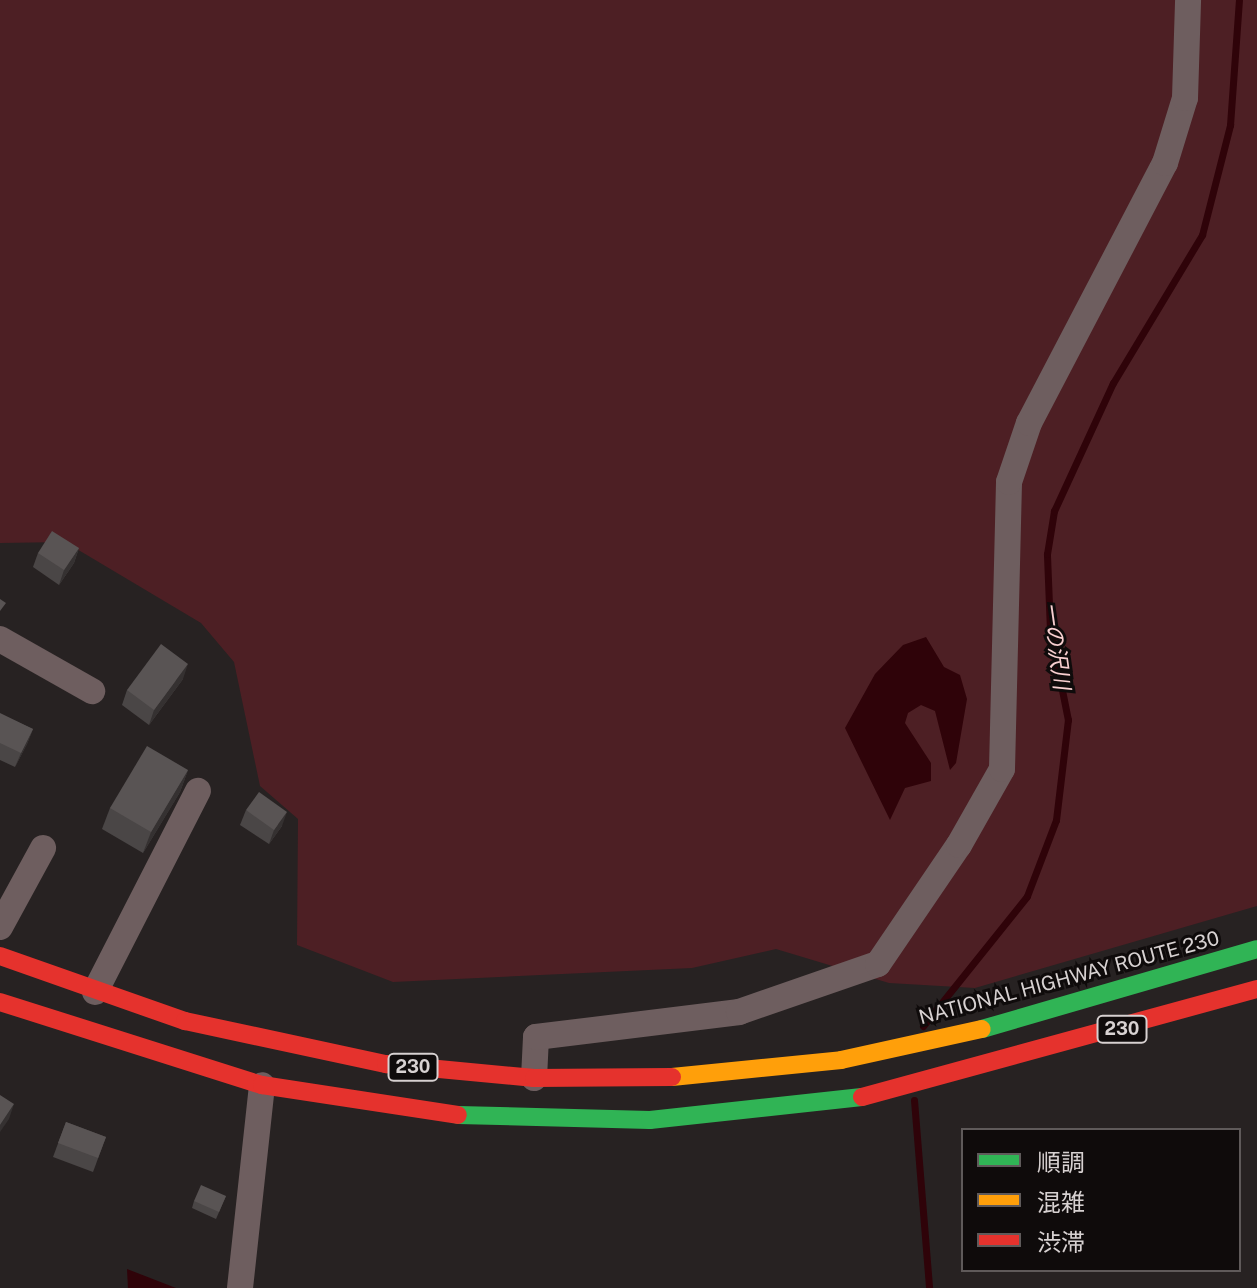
<!DOCTYPE html>
<html>
<head>
<meta charset="utf-8">
<style>
  body { margin:0 }
  #map { position:relative; width:1257px; height:1288px; overflow:hidden; background:#272222; font-family:"Public Sans","Noto Sans JP",sans-serif }
  div>[style] { position:absolute }
  .green>* { inset:0; background:#4d1f24 }
  .water>* { inset:0; background:#2f0309 }
  .stream>* { height:7px; margin:-3.5px; padding:0 3.5px; transform-origin:3.5px; border-radius:3.5px; background:#2f0309 }
  .street>* { height:26px; margin:-13px; padding:0 13px; transform-origin:13px; border-radius:13px; background:#6e5e5f }
  .fast>* { height:18px; margin:-9px; padding:0 9px; transform-origin:9px; border-radius:9px; background:#30b455 }
  .slow>* { height:18px; margin:-9px; padding:0 9px; transform-origin:9px; border-radius:9px; background:#ff9f0a }
  .jam>* { height:18px; margin:-9px; padding:0 9px; transform-origin:9px; border-radius:9px; background:#e5322d }
  .wall>* { inset:0; background:#4a4646 }
  .shaded-wall>* { inset:0; background:#353131 }
  .building>* { inset:0; background:#595454 }
  span { translate:-50% -50%; white-space:nowrap; text-align:center; line-height:1.15; -webkit-text-stroke:6px #0f0b0b; paint-order:stroke }
  .shield-label span { padding:2px 6px; background:#0f0b0b; border:2px solid; border-radius:6px; -webkit-text-stroke-width:0 }
  .shield-label { font-size:18px; color:#d7d1d1; font-weight:700 }
  .street-label { font-size:20px; color:#d7d1d1 }
  .water-label { font-size:22px; color:#f8cfd0; font-style:italic }
  .legend { position:absolute; left:961px; top:1128px; width:280px; height:144px; box-sizing:border-box; background:#0f0b0b; border:2px solid #5f5a5a; margin:0; padding:10px 14px; list-style:none; font-size:24px; color:#d7d1d1 }
  .legend li { display:flex; align-items:center; gap:16px; height:40px }
  .legend b { width:40px; border:2px solid #5f5a5a }
</style>
</head>
<body>
<div id="map">
  <div class="green">
    <i style="clip-path:polygon(0 0,1257px 0,1257px 906px,975px 988px,889px 983px,776px 949px,692px 968px,393px 982px,297px 945px,298px 819px,260px 786px,234px 662px,201px 623px,65px 542px,0 543px)"></i>
  </div>
  <div class="water">
    <i style="clip-path:polygon(926px 637px,944px 667px,960px 675px,967px 699px,956px 763px,950px 770px,935px 711px,921px 705px,908px 713px,905px 723px,931px 763px,931px 781px,905px 788px,890px 820px,845px 728px,875px 674px,903px 645px)"></i>
    <i style="clip-path:polygon(127px 1269px,176px 1288px,128px 1288px)"></i>
  </div>
  <div class="stream">
    <i style="left:923px;top:1026px;width:166px;rotate:-51.3deg"></i>
    <i style="left:1027px;top:896px;width:81px;rotate:-69.1deg"></i>
    <i style="left:1056px;top:820px;width:101px;rotate:-83.2deg"></i>
    <i style="left:1068px;top:720px;width:92px;rotate:-101.3deg"></i>
    <i style="left:1050px;top:630px;width:76px;rotate:-92.3deg"></i>
    <i style="left:1047px;top:554px;width:44px;rotate:-80.8deg"></i>
    <i style="left:1054px;top:511px;width:141px;rotate:-65.3deg"></i>
    <i style="left:1113px;top:383px;width:173px;rotate:-59deg"></i>
    <i style="left:1202px;top:235px;width:114px;rotate:-75.7deg"></i>
    <i style="left:1230px;top:125px;width:125px;rotate:-85.9deg"></i>
    <i style="left:914px;top:1100px;width:189px;rotate:85.4deg"></i>
  </div>
  <div class="street">
    <i style="left:0;top:639px;width:106px;rotate:29.5deg"></i>
    <i style="left:0;top:927px;width:90px;rotate:-61.4deg"></i>
    <i style="left:95px;top:992px;width:226px;rotate:-62.9deg"></i>
    <i style="left:534px;top:1078px;width:41px;rotate:-87.2deg"></i>
    <i style="left:536px;top:1037px;width:205px;rotate:-7deg"></i>
    <i style="left:739px;top:1012px;width:147px;rotate:-19.1deg"></i>
    <i style="left:878px;top:964px;width:144px;rotate:-55.8deg"></i>
    <i style="left:959px;top:845px;width:87px;rotate:-60.5deg"></i>
    <i style="left:1002px;top:769px;width:287px;rotate:-88.6deg"></i>
    <i style="left:1009px;top:482px;width:62px;rotate:-71.3deg"></i>
    <i style="left:1029px;top:423px;width:293px;rotate:-62.4deg"></i>
    <i style="left:1165px;top:163px;width:68px;rotate:-72.9deg"></i>
    <i style="left:1185px;top:98px;width:98px;rotate:-88.2deg"></i>
    <i style="left:240px;top:1288px;width:204px;rotate:-83.8deg"></i>
  </div>
  <div class="fast">
    <i style="left:982px;top:1029px;width:286px;rotate:-16.2deg"></i>
    <i style="left:458px;top:1115px;width:192px;rotate:1.5deg"></i>
    <i style="left:650px;top:1120px;width:213px;rotate:-6.2deg"></i>
  </div>
  <div class="slow">
    <i style="left:672px;top:1077px;width:170px;rotate:-5.7deg"></i>
    <i style="left:841px;top:1060px;width:144px;rotate:-12.4deg"></i>
  </div>
  <div class="jam">
    <i style="left:0;top:956px;width:196px;rotate:19.4deg"></i>
    <i style="left:185px;top:1021px;width:206px;rotate:12.1deg"></i>
    <i style="left:386px;top:1064px;width:149px;rotate:5.4deg"></i>
    <i style="left:534px;top:1078px;width:138px;rotate:-0.4deg"></i>
    <i style="left:0;top:1002px;width:275px;rotate:17.6deg"></i>
    <i style="left:262px;top:1085px;width:198px;rotate:8.7deg"></i>
    <i style="left:862px;top:1097px;width:409px;rotate:-15.3deg"></i>
  </div>
  <div class="wall">
    <i style="clip-path:polygon(79px 548px,74px 563px,59px 585px,33px 567px,38px 553px)"></i>
    <i style="clip-path:polygon(183px 679px,149px 725px,122px 705px,127px 690px)"></i>
    <i style="clip-path:polygon(0 714px,33px 729px,27px 744px,15px 767px,0 760px)"></i>
    <i style="clip-path:polygon(188px 770px,180px 792px,143px 853px,102px 829px,110px 808px)"></i>
    <i style="clip-path:polygon(246px 810px,282px 826px,269px 844px,240px 825px)"></i>
    <i style="clip-path:polygon(66px 1122px,106px 1137px,93px 1172px,53px 1157px)"></i>
    <i style="clip-path:polygon(226px 1196px,216px 1219px,192px 1208px,194px 1201px)"></i>
  </div>
  <div class="shaded-wall">
    <i style="clip-path:polygon(79px 548px,74px 563px,59px 585px,64px 570px)"></i>
    <i style="clip-path:polygon(188px 664px,183px 679px,149px 725px,154px 710px)"></i>
    <i style="clip-path:polygon(33px 729px,27px 744px,15px 767px,21px 753px)"></i>
    <i style="clip-path:polygon(188px 770px,180px 792px,143px 853px,151px 832px)"></i>
    <i style="clip-path:polygon(287px 812px,282px 826px,269px 844px,274px 830px)"></i>
    <i style="clip-path:polygon(14px 1104px,9px 1119px,0 1132px,0 1125px)"></i>
  </div>
  <div class="building">
    <i style="clip-path:polygon(52px 531px,79px 548px,64px 570px,38px 553px)"></i>
    <i style="clip-path:polygon(0 599px,6px 603px,0 611px)"></i>
    <i style="clip-path:polygon(161px 644px,188px 664px,154px 710px,127px 690px)"></i>
    <i style="clip-path:polygon(0 713px,33px 729px,21px 753px,0 743px)"></i>
    <i style="clip-path:polygon(147px 746px,188px 770px,151px 832px,110px 808px)"></i>
    <i style="clip-path:polygon(259px 792px,287px 812px,274px 830px,246px 810px)"></i>
    <i style="clip-path:polygon(0 1095px,14px 1104px,0 1125px)"></i>
    <i style="clip-path:polygon(66px 1122px,106px 1137px,98px 1158px,58px 1143px)"></i>
    <i style="clip-path:polygon(201px 1185px,226px 1196px,219px 1212px,194px 1201px)"></i>
  </div>
  <div class="shield-label">
    <span style="left:1122px;top:1029px">230</span>
    <span style="left:413px;top:1067px">230</span>
  </div>
  <div class="street-label">
    <span style="left:1069px;top:978px;rotate:-15deg">NATIONAL HIGHWAY ROUTE 230</span>
  </div>
  <div class="water-label">
    <span style="left:1056px;top:646px;rotate:82deg">一の沢川</span>
  </div>
  <ul class="legend">
  <li><b style="height:10px;background:#30b455"></b>順調</li>
  <li><b style="height:10px;background:#ff9f0a"></b>混雑</li>
  <li><b style="height:10px;background:#e5322d"></b>渋滞</li>
  </ul>
</div>
</body>
</html>
